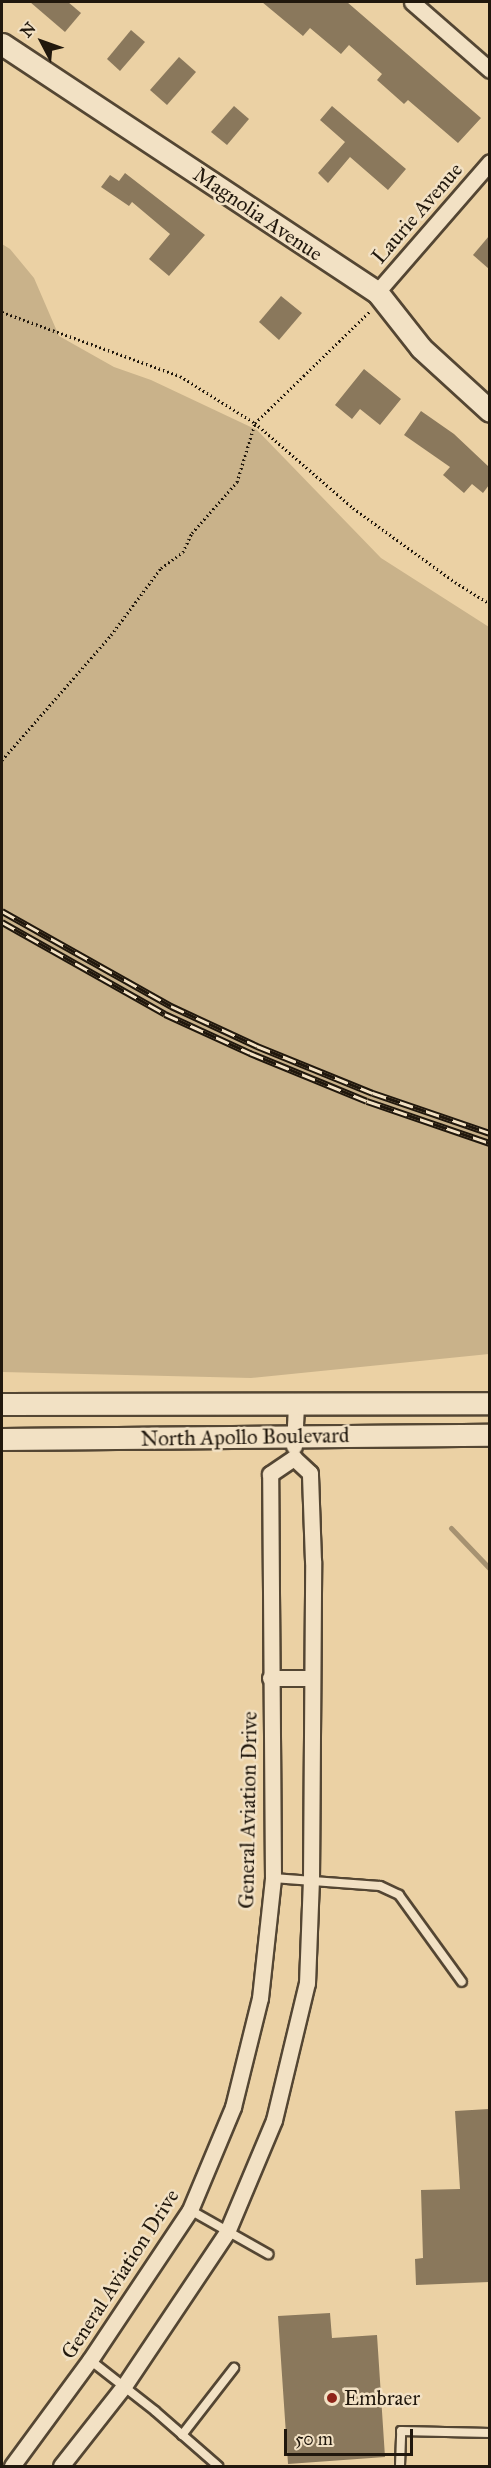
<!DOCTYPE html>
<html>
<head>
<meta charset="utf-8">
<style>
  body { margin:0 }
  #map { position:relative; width:491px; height:2468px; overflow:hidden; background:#ebd1a4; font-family:"IM FELL Great Primer",serif }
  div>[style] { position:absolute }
  .green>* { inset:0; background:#c9b28a }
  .stream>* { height:5px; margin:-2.5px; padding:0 2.5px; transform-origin:2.5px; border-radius:2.5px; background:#a69271 }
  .building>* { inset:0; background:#8a785c }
  .path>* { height:3px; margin-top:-1.5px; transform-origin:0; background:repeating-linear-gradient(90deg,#21180d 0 1.5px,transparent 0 4.5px) }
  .roads { filter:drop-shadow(2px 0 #544633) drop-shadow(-2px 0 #544633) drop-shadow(0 2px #544633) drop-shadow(0 -2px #544633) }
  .lane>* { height:8px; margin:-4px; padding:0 4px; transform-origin:4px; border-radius:4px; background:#f2e1c4 }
  .street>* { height:15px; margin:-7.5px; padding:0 7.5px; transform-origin:7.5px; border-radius:7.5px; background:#f2e1c4 }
  .secondary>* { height:21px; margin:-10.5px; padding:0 10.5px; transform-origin:10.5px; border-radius:10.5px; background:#f2e1c4 }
  .rail>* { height:7px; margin-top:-3.5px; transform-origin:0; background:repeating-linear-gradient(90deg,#f2e1c4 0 14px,#21180d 0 28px); box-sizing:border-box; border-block:2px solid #21180d }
  .dots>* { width:16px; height:16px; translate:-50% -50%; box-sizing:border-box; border:3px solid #f2e1c4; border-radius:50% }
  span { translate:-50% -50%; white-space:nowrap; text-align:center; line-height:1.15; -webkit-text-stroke:5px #f2e1c4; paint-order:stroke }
  .street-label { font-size:21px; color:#21180d }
  .poi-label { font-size:21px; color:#21180d }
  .left { translate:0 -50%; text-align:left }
  .frame { position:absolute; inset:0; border:3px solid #21180d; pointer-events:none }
  .north { position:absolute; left:12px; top:12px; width:60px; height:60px; -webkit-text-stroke:4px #f2e1c4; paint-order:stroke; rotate:311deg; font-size:16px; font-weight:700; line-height:24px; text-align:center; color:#21180d }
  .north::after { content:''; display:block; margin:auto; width:21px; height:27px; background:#21180d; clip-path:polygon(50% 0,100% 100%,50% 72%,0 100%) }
  .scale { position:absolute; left:284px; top:2429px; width:129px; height:27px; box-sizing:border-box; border:3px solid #21180d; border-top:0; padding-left:8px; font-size:18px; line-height:21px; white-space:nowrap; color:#21180d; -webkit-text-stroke:4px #f2e1c4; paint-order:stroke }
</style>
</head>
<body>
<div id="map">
  <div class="green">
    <i style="clip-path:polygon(2px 244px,10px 249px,34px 278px,59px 336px,114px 367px,151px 380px,257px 430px,381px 558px,489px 627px,489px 1354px,251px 1378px,2px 1372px)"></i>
  </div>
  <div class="stream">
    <i style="left:451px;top:1528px;width:57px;rotate:46.4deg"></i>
  </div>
  <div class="building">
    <i style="clip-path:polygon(30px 2px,68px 2px,81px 13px,65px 32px)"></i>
    <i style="clip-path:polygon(262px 2px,347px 2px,481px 118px,458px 143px,408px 100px,404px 104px,377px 80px,382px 74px,349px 45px,341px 54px,310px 28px,303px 36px)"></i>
    <i style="clip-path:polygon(131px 30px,145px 42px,120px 71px,107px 59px)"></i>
    <i style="clip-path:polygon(179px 57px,196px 72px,167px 105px,150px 90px)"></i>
    <i style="clip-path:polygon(234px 106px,249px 119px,227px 145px,211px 132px)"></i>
    <i style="clip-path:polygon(332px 106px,406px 169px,388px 190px,350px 157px,328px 183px,318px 173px,345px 142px,320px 120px)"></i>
    <i style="clip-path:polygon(125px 173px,205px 235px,169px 276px,149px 259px,170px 234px,132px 202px,129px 206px,101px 187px,110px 175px,119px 181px)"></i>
    <i style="clip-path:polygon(489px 236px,489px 269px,473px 255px)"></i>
    <i style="clip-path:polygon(281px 296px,302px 313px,279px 340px,259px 322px)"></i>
    <i style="clip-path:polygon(364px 369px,401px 399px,380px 425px,360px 409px,352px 419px,335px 405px)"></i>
    <i style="clip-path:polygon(421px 411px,454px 434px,489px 467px,489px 485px,483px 493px,472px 484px,464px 493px,443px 475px,450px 467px,404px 435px)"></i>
    <i style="clip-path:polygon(489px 2109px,489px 2282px,416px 2285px,415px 2259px,423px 2258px,421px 2190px,460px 2189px,455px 2111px)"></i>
    <i style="clip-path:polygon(330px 2313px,332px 2338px,377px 2335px,385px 2457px,288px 2464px,278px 2316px)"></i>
  </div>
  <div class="path">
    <i style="left:2px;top:312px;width:189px;rotate:19.8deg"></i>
    <i style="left:180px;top:376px;width:89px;rotate:32.1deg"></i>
    <i style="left:255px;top:423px;width:130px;rotate:40.9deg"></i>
    <i style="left:353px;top:508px;width:126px;rotate:36deg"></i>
    <i style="left:455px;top:582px;width:41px;rotate:32.2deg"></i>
    <i style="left:2px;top:760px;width:166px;rotate:-48.9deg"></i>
    <i style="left:111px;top:635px;width:84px;rotate:-53.3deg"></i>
    <i style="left:161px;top:568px;width:27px;rotate:-36deg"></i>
    <i style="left:183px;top:552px;width:21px;rotate:-65deg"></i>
    <i style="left:192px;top:533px;width:68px;rotate:-48.6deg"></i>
    <i style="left:237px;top:482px;width:62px;rotate:-73deg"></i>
    <i style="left:255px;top:423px;width:161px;rotate:-44.2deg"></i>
  </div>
  <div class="roads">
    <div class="lane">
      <i style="left:273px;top:1878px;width:107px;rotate:4.3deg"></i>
      <i style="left:380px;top:1886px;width:21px;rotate:25deg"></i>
      <i style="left:399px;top:1895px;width:107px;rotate:54.1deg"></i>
      <i style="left:190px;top:2210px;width:90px;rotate:29.4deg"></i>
      <i style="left:90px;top:2360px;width:83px;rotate:38.1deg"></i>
      <i style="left:155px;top:2411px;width:84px;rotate:41.1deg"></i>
      <i style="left:182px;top:2435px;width:85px;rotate:-52.2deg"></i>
      <i style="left:400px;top:2466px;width:35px;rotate:-88deg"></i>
      <i style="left:401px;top:2431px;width:89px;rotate:1.3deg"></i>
    </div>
    <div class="street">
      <i style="left:412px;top:2px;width:103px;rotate:41.1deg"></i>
      <i style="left:377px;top:292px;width:172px;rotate:-49deg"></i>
      <i style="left:294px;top:1446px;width:41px;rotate:-87.2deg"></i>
      <i style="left:270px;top:1678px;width:42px"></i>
      <i style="left:12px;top:2466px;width:132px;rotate:-53.7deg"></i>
      <i style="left:90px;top:2360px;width:180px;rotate:-56.3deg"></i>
      <i style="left:190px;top:2210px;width:112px;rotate:-67.3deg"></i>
      <i style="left:233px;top:2107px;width:112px;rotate:-76.1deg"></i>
      <i style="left:260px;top:1998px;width:121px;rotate:-83.8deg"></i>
      <i style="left:273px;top:1878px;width:404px;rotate:-90.4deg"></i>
      <i style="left:270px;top:1474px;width:29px;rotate:-34deg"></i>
      <i style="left:61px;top:2466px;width:102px;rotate:-51.8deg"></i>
      <i style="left:124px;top:2386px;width:185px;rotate:-56.2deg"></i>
      <i style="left:227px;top:2232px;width:121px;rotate:-67.2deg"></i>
      <i style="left:274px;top:2120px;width:141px;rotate:-76.5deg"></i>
      <i style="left:307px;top:1983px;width:103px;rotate:-87.8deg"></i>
      <i style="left:311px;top:1880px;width:319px;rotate:-89.6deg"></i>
      <i style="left:313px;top:1561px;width:88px;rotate:-92deg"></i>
      <i style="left:310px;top:1473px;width:22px;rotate:-137deg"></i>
    </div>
    <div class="secondary">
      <i style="left:2px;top:44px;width:450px;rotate:33.5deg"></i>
      <i style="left:377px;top:292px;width:71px;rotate:51.8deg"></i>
      <i style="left:421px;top:348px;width:93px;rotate:42.4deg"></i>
      <i style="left:2px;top:1404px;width:488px;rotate:-0.1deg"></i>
      <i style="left:2px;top:1439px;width:488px;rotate:-0.5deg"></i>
    </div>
  </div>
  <div class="rail">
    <i style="left:2px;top:911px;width:194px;rotate:29.3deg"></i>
    <i style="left:171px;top:1006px;width:95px;rotate:24.9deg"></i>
    <i style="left:257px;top:1046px;width:125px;rotate:22.1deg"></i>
    <i style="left:373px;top:1093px;width:124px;rotate:18.9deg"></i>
    <i style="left:2px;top:922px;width:187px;rotate:29.4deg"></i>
    <i style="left:165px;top:1014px;width:94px;rotate:24.6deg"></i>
    <i style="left:250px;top:1053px;width:126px;rotate:22.3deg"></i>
    <i style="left:367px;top:1101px;width:130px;rotate:18.9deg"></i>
  </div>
  <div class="dots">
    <i style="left:332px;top:2398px;background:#8f2418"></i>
  </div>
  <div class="street-label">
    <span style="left:417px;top:213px;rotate:-49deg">Laurie Avenue</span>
    <span style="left:258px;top:214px;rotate:34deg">Magnolia Avenue</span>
    <span style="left:245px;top:1437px;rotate:-1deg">North Apollo Boulevard</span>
    <span style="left:248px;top:1810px;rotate:-89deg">General Aviation Drive</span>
    <span style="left:120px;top:2274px;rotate:-57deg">General Aviation Drive</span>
  </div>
  <div class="poi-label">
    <span class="left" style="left:344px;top:2398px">Embraer</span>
  </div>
  <div class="frame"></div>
  <div class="north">N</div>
  <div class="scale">50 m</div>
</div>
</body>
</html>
